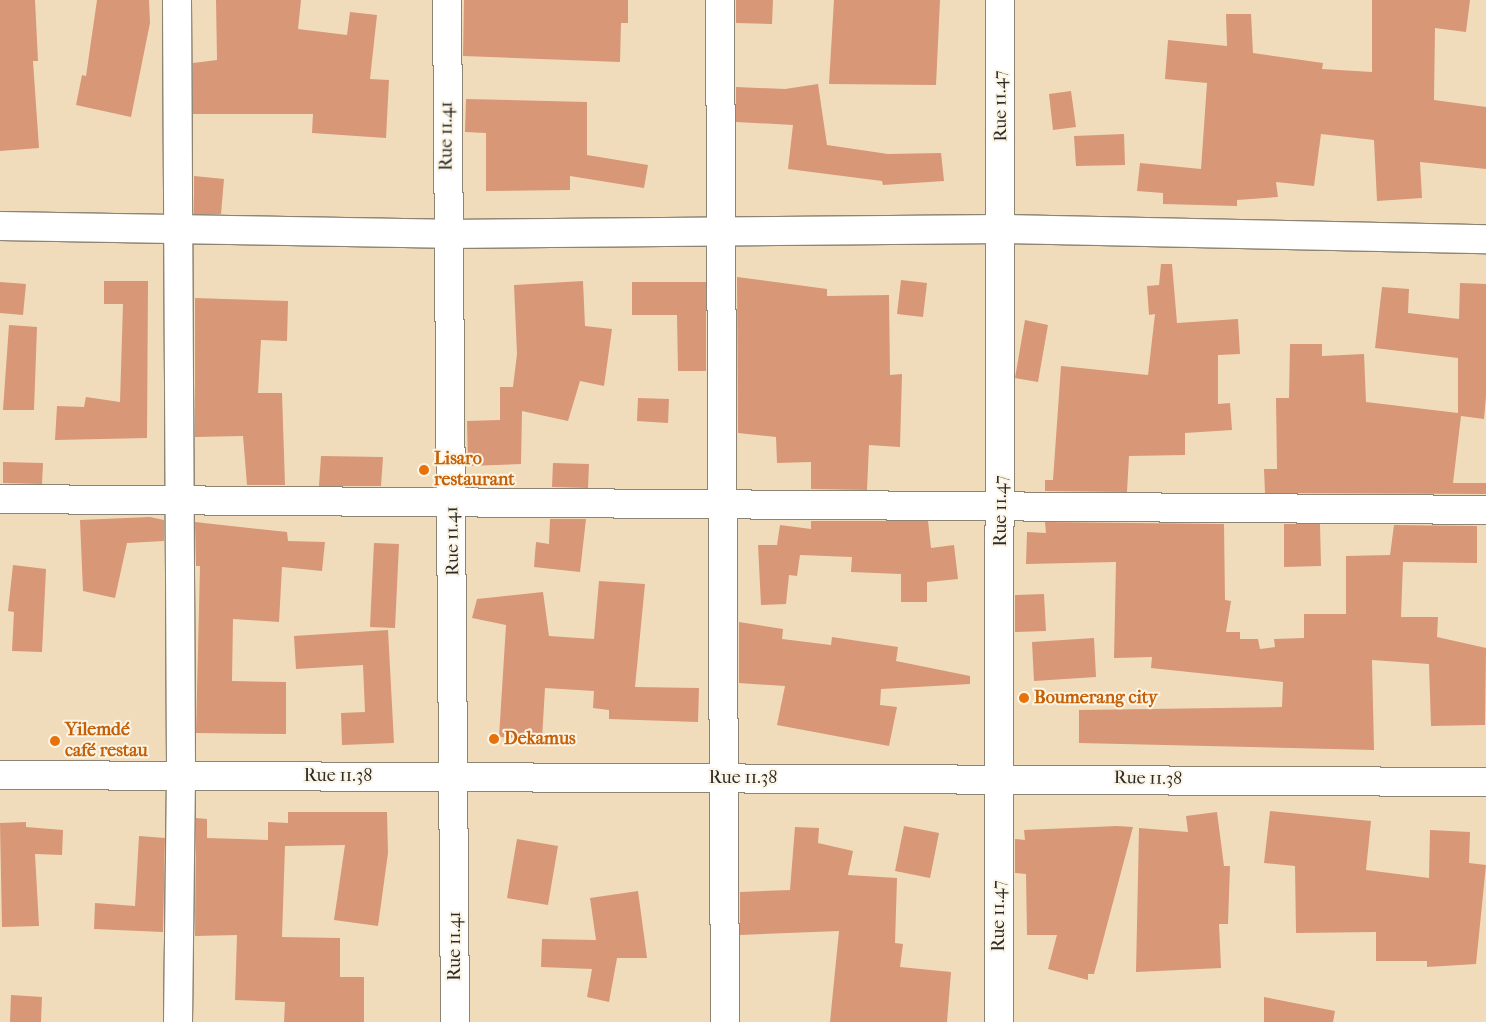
<!DOCTYPE html>
<html>
<head>
<meta charset="utf-8">
<style>
  body { margin:0 }
  #map { position:relative; width:1486px; height:1022px; overflow:hidden; background:#f0dcbb; font-family:"IM FELL French Canon",serif }
  div>[style] { position:absolute }
  .building>* { inset:0; background:#d89777 }
  .roads { filter:drop-shadow(1px 0 #8e8473) drop-shadow(-1px 0 #8e8473) drop-shadow(0 1px #8e8473) drop-shadow(0 -1px #8e8473) }
  .street>* { height:28px; margin:-14px; padding:0 14px; transform-origin:14px; border-radius:14px; background:#fff }
  .dots>* { width:14px; height:14px; translate:-50% -50%; box-sizing:border-box; border:2px solid #fcf5e5; border-radius:50% }
  span { translate:-50% -50%; white-space:nowrap; text-align:center; line-height:1.15; -webkit-text-stroke:4px #fcf5e5; paint-order:stroke }
  .street-label { font-size:18px; color:#2b2b2b }
  .food-label { font-size:18px; color:#c56008; font-weight:700 }
  .left { translate:0 -50%; text-align:left }
</style>
</head>
<body>
<div id="map">
  <div class="building">
    <i style="clip-path:polygon(0 0,35px 0,38px 61px,33px 61px,39px 148px,0 151px)"></i>
    <i style="clip-path:polygon(97px 0,149px 0,150px 23px,131px 117px,76px 105px,82px 75px,86px 76px)"></i>
    <i style="clip-path:polygon(216px 0,301px 0,298px 29px,347px 35px,350px 12px,377px 15px,370px 79px,389px 80px,386px 138px,312px 133px,313px 114px,193px 114px,193px 63px,217px 60px)"></i>
    <i style="clip-path:polygon(464px 0,628px 0,628px 23px,621px 23px,620px 62px,463px 56px)"></i>
    <i style="clip-path:polygon(736px 0,773px 0,772px 24px,736px 23px)"></i>
    <i style="clip-path:polygon(834px 0,940px 0,936px 85px,829px 84px)"></i>
    <i style="clip-path:polygon(1372px 0,1470px 0,1466px 32px,1435px 28px,1434px 100px,1486px 107px,1486px 169px,1420px 162px,1422px 198px,1377px 201px,1374px 140px,1321px 134px,1314px 186px,1276px 182px,1278px 197px,1237px 200px,1237px 206px,1163px 204px,1163px 193px,1137px 191px,1140px 163px,1201px 169px,1207px 83px,1165px 79px,1168px 40px,1227px 46px,1226px 14px,1251px 14px,1253px 53px,1323px 63px,1322px 69px,1372px 72px)"></i>
    <i style="clip-path:polygon(818px 84px,827px 145px,888px 154px,941px 153px,944px 181px,883px 185px,882px 181px,788px 169px,793px 125px,736px 122px,736px 87px,785px 89px)"></i>
    <i style="clip-path:polygon(1071px 91px,1076px 127px,1053px 130px,1049px 94px)"></i>
    <i style="clip-path:polygon(466px 99px,587px 102px,587px 155px,648px 165px,644px 188px,570px 176px,570px 190px,486px 191px,486px 133px,465px 132px)"></i>
    <i style="clip-path:polygon(1124px 134px,1125px 165px,1076px 166px,1074px 136px)"></i>
    <i style="clip-path:polygon(194px 176px,224px 179px,221px 214px,194px 214px)"></i>
    <i style="clip-path:polygon(1161px 264px,1172px 264px,1177px 323px,1238px 319px,1240px 354px,1218px 355px,1218px 404px,1230px 403px,1232px 430px,1185px 433px,1185px 455px,1129px 456px,1127px 492px,1045px 491px,1045px 480px,1053px 480px,1061px 366px,1148px 375px,1155px 314px,1149px 315px,1147px 286px,1159px 285px)"></i>
    <i style="clip-path:polygon(737px 277px,827px 289px,827px 296px,889px 295px,890px 375px,902px 374px,900px 447px,869px 445px,867px 490px,811px 489px,811px 462px,777px 463px,776px 437px,738px 433px)"></i>
    <i style="clip-path:polygon(901px 280px,927px 283px,923px 317px,897px 314px)"></i>
    <i style="clip-path:polygon(104px 281px,148px 281px,147px 438px,55px 440px,57px 406px,84px 407px,86px 397px,120px 402px,123px 304px,104px 304px)"></i>
    <i style="clip-path:polygon(583px 281px,585px 326px,612px 329px,604px 386px,580px 381px,568px 421px,522px 411px,521px 464px,468px 466px,467px 421px,500px 420px,500px 387px,513px 387px,517px 354px,514px 285px)"></i>
    <i style="clip-path:polygon(0 282px,26px 284px,23px 315px,0 313px)"></i>
    <i style="clip-path:polygon(632px 282px,706px 282px,706px 371px,678px 371px,677px 315px,632px 315px)"></i>
    <i style="clip-path:polygon(1460px 283px,1486px 284px,1486px 396px,1484px 419px,1461px 416px,1453px 483px,1486px 483px,1486px 494px,1265px 493px,1264px 469px,1277px 469px,1276px 398px,1289px 398px,1290px 344px,1322px 344px,1322px 356px,1364px 354px,1366px 402px,1458px 413px,1458px 358px,1375px 348px,1382px 287px,1409px 289px,1408px 313px,1459px 319px)"></i>
    <i style="clip-path:polygon(195px 298px,288px 301px,287px 341px,261px 340px,258px 393px,282px 393px,285px 485px,247px 485px,243px 436px,195px 437px)"></i>
    <i style="clip-path:polygon(1025px 320px,1048px 325px,1038px 382px,1015px 378px)"></i>
    <i style="clip-path:polygon(9px 325px,37px 327px,34px 410px,3px 410px)"></i>
    <i style="clip-path:polygon(638px 398px,669px 399px,668px 423px,637px 421px)"></i>
    <i style="clip-path:polygon(321px 456px,383px 457px,381px 486px,319px 486px)"></i>
    <i style="clip-path:polygon(3px 462px,43px 463px,42px 484px,3px 483px)"></i>
    <i style="clip-path:polygon(553px 463px,589px 464px,588px 488px,552px 487px)"></i>
    <i style="clip-path:polygon(150px 517px,164px 520px,164px 541px,127px 543px,115px 598px,83px 591px,80px 520px)"></i>
    <i style="clip-path:polygon(550px 519px,586px 519px,580px 572px,534px 567px,536px 542px,549px 544px)"></i>
    <i style="clip-path:polygon(811px 521px,928px 521px,931px 548px,954px 545px,958px 579px,927px 582px,927px 602px,901px 602px,901px 574px,851px 572px,852px 557px,800px 555px,797px 576px,789px 575px,786px 604px,761px 605px,758px 545px,777px 545px,780px 525px,811px 529px)"></i>
    <i style="clip-path:polygon(195px 522px,287px 532px,288px 541px,325px 542px,322px 571px,282px 567px,279px 622px,233px 619px,232px 681px,286px 682px,286px 734px,196px 733px,200px 566px,196px 566px)"></i>
    <i style="clip-path:polygon(1045px 522px,1224px 524px,1225px 600px,1231px 601px,1226px 632px,1240px 632px,1240px 639px,1258px 639px,1260px 649px,1275px 647px,1274px 639px,1304px 638px,1304px 614px,1346px 614px,1346px 556px,1390px 555px,1394px 525px,1477px 526px,1477px 563px,1403px 562px,1401px 617px,1438px 617px,1437px 637px,1486px 648px,1485px 725px,1431px 726px,1429px 664px,1372px 660px,1374px 750px,1079px 743px,1079px 710px,1282px 707px,1283px 682px,1151px 668px,1152px 657px,1114px 658px,1116px 562px,1026px 564px,1027px 532px,1046px 533px)"></i>
    <i style="clip-path:polygon(1284px 524px,1320px 524px,1321px 566px,1284px 567px)"></i>
    <i style="clip-path:polygon(374px 543px,399px 544px,395px 628px,370px 627px)"></i>
    <i style="clip-path:polygon(13px 565px,46px 569px,42px 652px,12px 651px,14px 612px,8px 611px)"></i>
    <i style="clip-path:polygon(599px 581px,645px 584px,635px 687px,699px 688px,698px 722px,609px 719px,609px 710px,593px 708px,594px 691px,545px 688px,542px 739px,499px 737px,506px 625px,472px 618px,477px 599px,543px 592px,549px 636px,594px 639px)"></i>
    <i style="clip-path:polygon(1044px 594px,1046px 631px,1015px 632px,1015px 595px)"></i>
    <i style="clip-path:polygon(739px 622px,783px 629px,782px 639px,831px 645px,832px 637px,898px 647px,896px 661px,970px 676px,970px 684px,881px 689px,880px 705px,897px 707px,889px 746px,777px 725px,785px 686px,739px 683px)"></i>
    <i style="clip-path:polygon(388px 630px,394px 743px,342px 745px,341px 713px,365px 712px,363px 665px,296px 669px,294px 636px)"></i>
    <i style="clip-path:polygon(1094px 638px,1096px 677px,1034px 681px,1032px 642px)"></i>
    <i style="clip-path:polygon(1270px 811px,1371px 821px,1366px 870px,1429px 878px,1430px 830px,1470px 832px,1469px 863px,1486px 865px,1476px 964px,1427px 967px,1427px 961px,1376px 961px,1376px 932px,1296px 933px,1295px 866px,1264px 863px)"></i>
    <i style="clip-path:polygon(288px 812px,387px 812px,388px 853px,378px 926px,334px 920px,345px 845px,285px 846px,282px 937px,340px 938px,340px 977px,364px 977px,364px 1022px,284px 1022px,285px 1002px,235px 1000px,237px 935px,195px 936px,196px 818px,207px 819px,207px 838px,268px 840px,268px 822px,288px 823px)"></i>
    <i style="clip-path:polygon(1217px 812px,1224px 866px,1230px 866px,1228px 924px,1219px 924px,1221px 968px,1136px 972px,1139px 828px,1188px 832px,1186px 816px)"></i>
    <i style="clip-path:polygon(26px 822px,26px 827px,63px 830px,62px 855px,35px 854px,39px 926px,2px 927px,0 823px)"></i>
    <i style="clip-path:polygon(904px 826px,939px 833px,930px 878px,895px 871px)"></i>
    <i style="clip-path:polygon(1117px 826px,1133px 827px,1094px 974px,1088px 974px,1088px 980px,1048px 969px,1057px 935px,1027px 935px,1026px 874px,1015px 873px,1015px 839px,1025px 840px,1024px 830px)"></i>
    <i style="clip-path:polygon(795px 827px,819px 828px,818px 843px,853px 851px,848px 875px,897px 878px,895px 943px,903px 944px,900px 967px,951px 972px,947px 1022px,830px 1022px,839px 931px,740px 935px,740px 892px,790px 890px)"></i>
    <i style="clip-path:polygon(139px 836px,165px 838px,163px 932px,94px 929px,95px 903px,135px 906px)"></i>
    <i style="clip-path:polygon(517px 839px,558px 846px,548px 905px,507px 898px)"></i>
    <i style="clip-path:polygon(638px 891px,647px 958px,617px 958px,609px 1002px,587px 997px,592px 969px,541px 967px,542px 939px,596px 940px,590px 898px)"></i>
    <i style="clip-path:polygon(11px 995px,42px 997px,41px 1022px,10px 1022px)"></i>
    <i style="clip-path:polygon(1264px 997px,1335px 1011px,1333px 1022px,1264px 1022px)"></i>
  </div>
  <div class="roads">
    <div class="street">
      <i style="left:177px;top:0;width:776px;rotate:89.7deg"></i>
      <i style="left:181px;top:776px;width:246px;rotate:90.7deg"></i>
      <i style="left:447px;top:0;width:1022px;rotate:89.55deg"></i>
      <i style="left:720px;top:0;width:1022px;rotate:89.72deg"></i>
      <i style="left:0;top:226px;width:446px;rotate:1deg"></i>
      <i style="left:446px;top:234px;width:556px;rotate:-0.52deg"></i>
      <i style="left:1002px;top:229px;width:484px;rotate:1.2deg"></i>
      <i style="left:0;top:499px;width:1486px;rotate:0.42deg"></i>
      <i style="left:0;top:775px;width:1486px;rotate:0.27deg"></i>
      <i style="left:999px;top:1022px;width:1022px;rotate:-89.94deg"></i>
    </div>
  </div>
  <div class="dots">
    <i style="left:424px;top:470px;background:#e8710a"></i>
    <i style="left:1024px;top:698px;background:#e8710a"></i>
    <i style="left:494px;top:739px;background:#e8710a"></i>
    <i style="left:55px;top:741px;background:#e8710a"></i>
  </div>
  <div class="street-label">
    <span style="left:1001px;top:106px;rotate:-91deg">Rue 11.47</span>
    <span style="left:447px;top:136px;rotate:-90deg">Rue 11.41</span>
    <span style="left:1001px;top:511px;rotate:-90deg">Rue 11.47</span>
    <span style="left:453px;top:541px;rotate:-91deg">Rue 11.41</span>
    <span style="left:338px;top:776px">Rue 11.38</span>
    <span style="left:743px;top:778px">Rue 11.38</span>
    <span style="left:1148px;top:779px;rotate:1deg">Rue 11.38</span>
    <span style="left:999px;top:916px;rotate:-90deg">Rue 11.47</span>
    <span style="left:455px;top:946px;rotate:-90deg">Rue 11.41</span>
  </div>
  <div class="food-label">
    <span class="left" style="left:434px;top:470px">Lisaro<br>restaurant</span>
    <span class="left" style="left:1034px;top:698px">Boumerang city</span>
    <span class="left" style="left:65px;top:741px">Yilemdé<br>café restau</span>
    <span class="left" style="left:504px;top:739px">Dekamus</span>
  </div>
</div>
</body>
</html>
